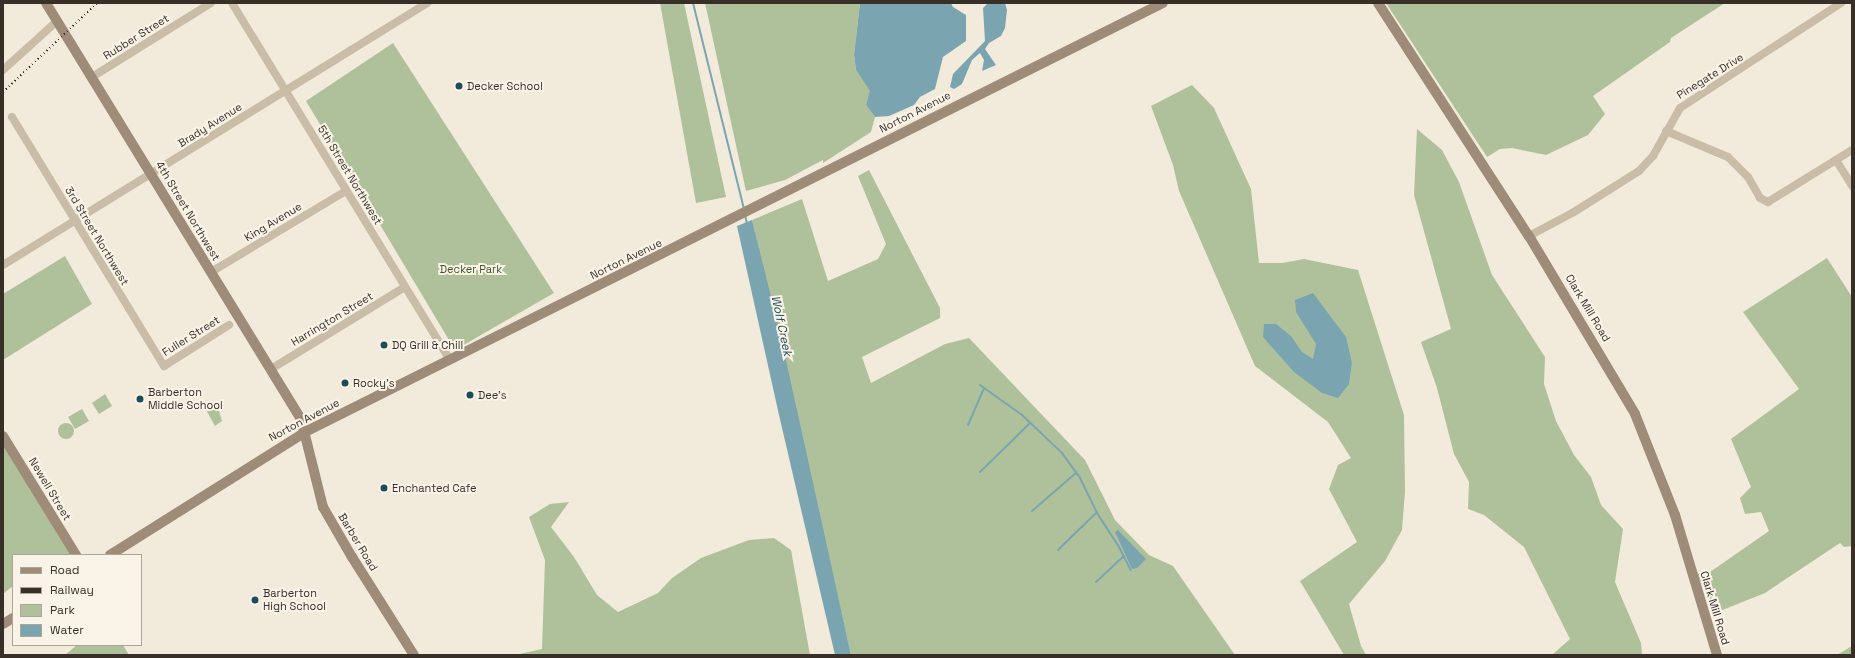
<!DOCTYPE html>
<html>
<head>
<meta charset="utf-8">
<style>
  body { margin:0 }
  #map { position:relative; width:1855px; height:658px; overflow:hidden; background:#f2ebdb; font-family:"Space Grotesk",sans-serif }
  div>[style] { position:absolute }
  .green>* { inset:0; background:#afc19b }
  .round { border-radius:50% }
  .water>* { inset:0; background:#7aa5b0 }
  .stream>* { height:2px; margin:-1px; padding:0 1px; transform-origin:1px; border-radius:1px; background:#7aa5b0 }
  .street>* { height:8px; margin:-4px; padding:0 4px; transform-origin:4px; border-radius:4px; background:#cabda7 }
  .secondary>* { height:10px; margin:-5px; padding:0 5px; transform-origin:5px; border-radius:5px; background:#9e8c78 }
  .rail>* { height:2px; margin-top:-1px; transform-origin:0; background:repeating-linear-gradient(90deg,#372f28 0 1px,transparent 0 4px) }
  .dots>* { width:11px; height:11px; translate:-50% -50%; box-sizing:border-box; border:2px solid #faf4e8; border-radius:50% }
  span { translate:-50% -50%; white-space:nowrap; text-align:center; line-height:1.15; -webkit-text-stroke:4px #faf4e8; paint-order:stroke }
  .street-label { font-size:11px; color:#372f28 }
  .poi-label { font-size:11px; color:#372f28 }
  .left { translate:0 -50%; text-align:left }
  .park-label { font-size:11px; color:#3f552b }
  .water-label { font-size:12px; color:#1d4b59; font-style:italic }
  .frame { position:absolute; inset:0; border:4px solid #372f28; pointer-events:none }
  .legend { position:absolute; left:12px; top:554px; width:130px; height:92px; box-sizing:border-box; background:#faf4e8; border:1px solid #aca59b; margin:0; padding:5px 7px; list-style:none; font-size:12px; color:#372f28 }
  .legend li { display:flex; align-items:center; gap:8px; height:20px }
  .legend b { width:20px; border:1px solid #aca59b }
</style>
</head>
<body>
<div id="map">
  <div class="green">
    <i style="clip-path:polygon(660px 3px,684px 3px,726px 197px,696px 203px)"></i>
    <i style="clip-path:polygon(705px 3px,860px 3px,854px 55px,856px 70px,871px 91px,866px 105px,875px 117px,871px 132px,823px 163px,823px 160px,785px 180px,746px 191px)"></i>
    <i style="clip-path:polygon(1386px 3px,1725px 3px,1671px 38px,1670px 42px,1593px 96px,1605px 114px,1588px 135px,1546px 155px,1512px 148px,1500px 149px,1487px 157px)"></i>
    <i style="clip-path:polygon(393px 43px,554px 293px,455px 350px,306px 101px)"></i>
    <i style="clip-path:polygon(1192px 85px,1214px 108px,1251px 189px,1259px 263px,1282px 263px,1304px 259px,1358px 270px,1404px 415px,1405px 492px,1402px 530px,1385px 561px,1349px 604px,1361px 646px,1366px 655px,1344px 655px,1300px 581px,1357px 542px,1329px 489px,1338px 465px,1351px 458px,1328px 422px,1255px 366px,1179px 191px,1173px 165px,1151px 106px)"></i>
    <i style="clip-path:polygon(1417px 129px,1442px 150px,1459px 182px,1492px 275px,1545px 357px,1544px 384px,1556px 421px,1574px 455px,1591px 477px,1601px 505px,1623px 529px,1615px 582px,1641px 643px,1642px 655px,1552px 655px,1570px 639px,1524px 547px,1484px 515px,1468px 509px,1469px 482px,1454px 454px,1437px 388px,1421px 342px,1451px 329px,1414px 195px)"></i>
    <i style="clip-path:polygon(869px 170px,940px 308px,940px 318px,862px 357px,871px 383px,945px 344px,969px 338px,1085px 460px,1115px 520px,1149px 555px,1173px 566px,1235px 655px,851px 655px,752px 220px,802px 199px,828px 281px,878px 259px,886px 244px,858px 176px)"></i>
    <i style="clip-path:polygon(65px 256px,92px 304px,3px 360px,3px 294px)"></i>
    <i style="clip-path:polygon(1827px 258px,1852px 297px,1852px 546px,1844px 547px,1840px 543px,1765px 593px,1715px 613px,1697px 574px,1710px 572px,1769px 531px,1761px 512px,1745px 514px,1740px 498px,1751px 487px,1731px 439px,1799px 389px,1743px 312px)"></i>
    <i style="clip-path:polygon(105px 394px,112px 406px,99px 414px,92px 403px)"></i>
    <i style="clip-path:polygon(216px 401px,222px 421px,215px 426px,205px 408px)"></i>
    <i style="clip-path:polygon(82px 409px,89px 421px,75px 429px,68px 417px)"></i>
    <i class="round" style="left:58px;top:423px;width:16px;height:16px"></i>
    <i style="clip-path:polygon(3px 444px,70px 555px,13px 555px,13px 586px,3px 594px)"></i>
    <i style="clip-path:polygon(569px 502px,551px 527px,574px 557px,597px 595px,618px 612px,658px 593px,672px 578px,701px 558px,749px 540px,774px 538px,791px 550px,810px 655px,515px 655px,542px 649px,545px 560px,529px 517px,550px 504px)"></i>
    <i style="clip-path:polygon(77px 645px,123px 645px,129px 655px,65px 655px)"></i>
    <i style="clip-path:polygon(1852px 646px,1852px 655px,1837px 655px)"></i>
  </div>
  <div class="water">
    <i style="clip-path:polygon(860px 3px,951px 3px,953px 7px,966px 15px,966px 41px,943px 57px,935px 89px,920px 97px,914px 105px,889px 116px,875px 117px,866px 105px,870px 91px,856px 70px,854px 55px)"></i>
    <i style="clip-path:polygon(988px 3px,1005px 3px,1007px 10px,1005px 28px,1001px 36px,989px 43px,985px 49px,996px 65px,982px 71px,984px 60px,980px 53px,972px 60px,962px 84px,954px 89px,950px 87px,953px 74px,985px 41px,983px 8px)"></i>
    <i style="clip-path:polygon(752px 220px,780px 333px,851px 655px,835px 655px,779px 415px,737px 226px)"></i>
    <i style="clip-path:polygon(1313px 293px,1346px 337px,1352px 363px,1349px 384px,1338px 398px,1322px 393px,1294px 372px,1263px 337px,1264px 324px,1276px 324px,1291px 336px,1302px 352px,1313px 359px,1316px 344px,1296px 312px,1295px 300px)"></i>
    <i style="clip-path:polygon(1118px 530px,1146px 559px,1137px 568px,1132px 569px,1115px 532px)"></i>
  </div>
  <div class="stream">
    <i style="left:693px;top:3px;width:212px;rotate:76.1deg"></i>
    <i style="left:745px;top:215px;width:9px;rotate:77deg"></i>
    <i style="left:980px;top:385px;width:52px;rotate:35.5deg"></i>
    <i style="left:1022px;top:415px;width:55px;rotate:43.5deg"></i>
    <i style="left:1062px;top:453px;width:31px;rotate:54deg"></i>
    <i style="left:1080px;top:478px;width:39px;rotate:64deg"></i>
    <i style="left:1097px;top:513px;width:38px;rotate:57deg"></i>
    <i style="left:1118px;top:545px;width:28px;rotate:63deg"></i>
    <i style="left:968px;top:425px;width:40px;rotate:-66.6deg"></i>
    <i style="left:980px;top:472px;width:70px;rotate:-44.4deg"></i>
    <i style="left:1032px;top:511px;width:58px;rotate:-40.8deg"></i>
    <i style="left:1058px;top:550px;width:53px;rotate:-44.2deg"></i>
    <i style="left:1096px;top:582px;width:38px;rotate:-43deg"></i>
  </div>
  <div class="street">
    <i style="left:232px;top:3px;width:417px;rotate:58.6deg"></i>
    <i style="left:3px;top:70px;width:73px;rotate:-42.2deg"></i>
    <i style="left:92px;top:77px;width:140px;rotate:-31.9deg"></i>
    <i style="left:12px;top:117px;width:292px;rotate:58.6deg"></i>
    <i style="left:164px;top:366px;width:77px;rotate:-32.2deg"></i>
    <i style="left:1666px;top:131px;width:67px;rotate:22.8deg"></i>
    <i style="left:1728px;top:157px;width:28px;rotate:45deg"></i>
    <i style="left:1748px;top:177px;width:24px;rotate:60deg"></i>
    <i style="left:1760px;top:198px;width:9px;rotate:27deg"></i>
    <i style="left:1768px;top:202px;width:99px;rotate:-31.8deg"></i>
    <i style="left:1836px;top:160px;width:31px;rotate:58deg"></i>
    <i style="left:1529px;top:236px;width:51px;rotate:-28.1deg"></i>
    <i style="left:1574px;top:212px;width:77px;rotate:-32.2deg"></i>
    <i style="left:1639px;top:171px;width:21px;rotate:-47deg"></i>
    <i style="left:1653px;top:156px;width:55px;rotate:-60.6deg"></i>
    <i style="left:1680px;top:108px;width:192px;rotate:-33.1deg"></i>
    <i style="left:3px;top:265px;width:499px;rotate:-31.7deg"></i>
    <i style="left:211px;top:272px;width:157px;rotate:-31deg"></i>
    <i style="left:271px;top:369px;width:157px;rotate:-31.5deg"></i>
  </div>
  <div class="secondary">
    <i style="left:46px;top:3px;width:488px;rotate:58.5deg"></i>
    <i style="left:301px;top:419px;width:91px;rotate:76deg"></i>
    <i style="left:323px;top:507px;width:58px;rotate:59.9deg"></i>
    <i style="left:352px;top:557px;width:116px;rotate:57.7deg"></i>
    <i style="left:1378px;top:3px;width:278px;rotate:57.1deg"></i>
    <i style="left:1529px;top:236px;width:207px;rotate:59.2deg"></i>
    <i style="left:1635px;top:414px;width:109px;rotate:68.4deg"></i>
    <i style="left:1675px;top:515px;width:146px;rotate:73.3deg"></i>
    <i style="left:3px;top:436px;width:140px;rotate:58.5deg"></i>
    <i style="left:110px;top:555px;width:231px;rotate:-32.2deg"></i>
    <i style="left:305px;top:432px;width:959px;rotate:-26.57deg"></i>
    <i style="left:3px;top:624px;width:12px;rotate:-31deg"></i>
  </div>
  <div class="rail">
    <i style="left:3px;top:92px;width:129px;rotate:-43.4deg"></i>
  </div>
  <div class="dots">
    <i style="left:459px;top:86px;background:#1d4b59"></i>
    <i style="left:384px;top:345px;background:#1d4b59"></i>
    <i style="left:345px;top:383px;background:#1d4b59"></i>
    <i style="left:470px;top:395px;background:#1d4b59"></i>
    <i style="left:140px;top:399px;background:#1d4b59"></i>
    <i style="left:384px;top:488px;background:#1d4b59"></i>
    <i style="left:255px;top:600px;background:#1d4b59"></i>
  </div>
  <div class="street-label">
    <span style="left:136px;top:37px;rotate:-32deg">Rubber Street</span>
    <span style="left:1710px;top:76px;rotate:-32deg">Pinegate Drive</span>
    <span style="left:915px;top:112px;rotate:-27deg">Norton Avenue</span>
    <span style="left:210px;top:125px;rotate:-32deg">Brady Avenue</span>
    <span style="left:350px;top:175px;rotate:59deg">5th Street Northwest</span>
    <span style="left:188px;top:211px;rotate:59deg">4th Street Northwest</span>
    <span style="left:273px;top:222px;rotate:-31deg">King Avenue</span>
    <span style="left:97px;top:236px;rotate:59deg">3rd Street Northwest</span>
    <span style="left:626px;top:259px;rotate:-26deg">Norton Avenue</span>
    <span style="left:1588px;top:308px;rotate:59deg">Clark Mill Road</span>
    <span style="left:332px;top:319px;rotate:-31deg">Harrington Street</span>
    <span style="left:191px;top:336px;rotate:-32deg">Fuller Street</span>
    <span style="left:304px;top:420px;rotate:-28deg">Norton Avenue</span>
    <span style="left:50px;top:489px;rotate:59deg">Newell Street</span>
    <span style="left:358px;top:542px;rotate:59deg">Barber Road</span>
    <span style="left:1715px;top:608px;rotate:73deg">Clark Mill Road</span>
  </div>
  <div class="poi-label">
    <span class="left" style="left:467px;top:86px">Decker School</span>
    <span class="left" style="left:392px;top:345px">DQ Grill &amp; Chill</span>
    <span class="left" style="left:353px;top:383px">Rocky's</span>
    <span class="left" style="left:148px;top:399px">Barberton<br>Middle School</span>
    <span class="left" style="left:478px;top:395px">Dee's</span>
    <span class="left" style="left:392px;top:488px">Enchanted Cafe</span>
    <span class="left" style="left:263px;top:600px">Barberton<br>High School</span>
  </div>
  <div class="park-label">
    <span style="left:471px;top:269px">Decker Park</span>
  </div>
  <div class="water-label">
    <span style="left:781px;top:326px;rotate:78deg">Wolf Creek</span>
  </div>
  <div class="frame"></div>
  <ul class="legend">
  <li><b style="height:5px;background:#9e8c78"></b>Road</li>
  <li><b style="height:5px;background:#372f28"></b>Railway</li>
  <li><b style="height:11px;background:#afc19b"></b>Park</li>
  <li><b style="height:11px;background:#7aa5b0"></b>Water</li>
  </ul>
</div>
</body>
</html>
